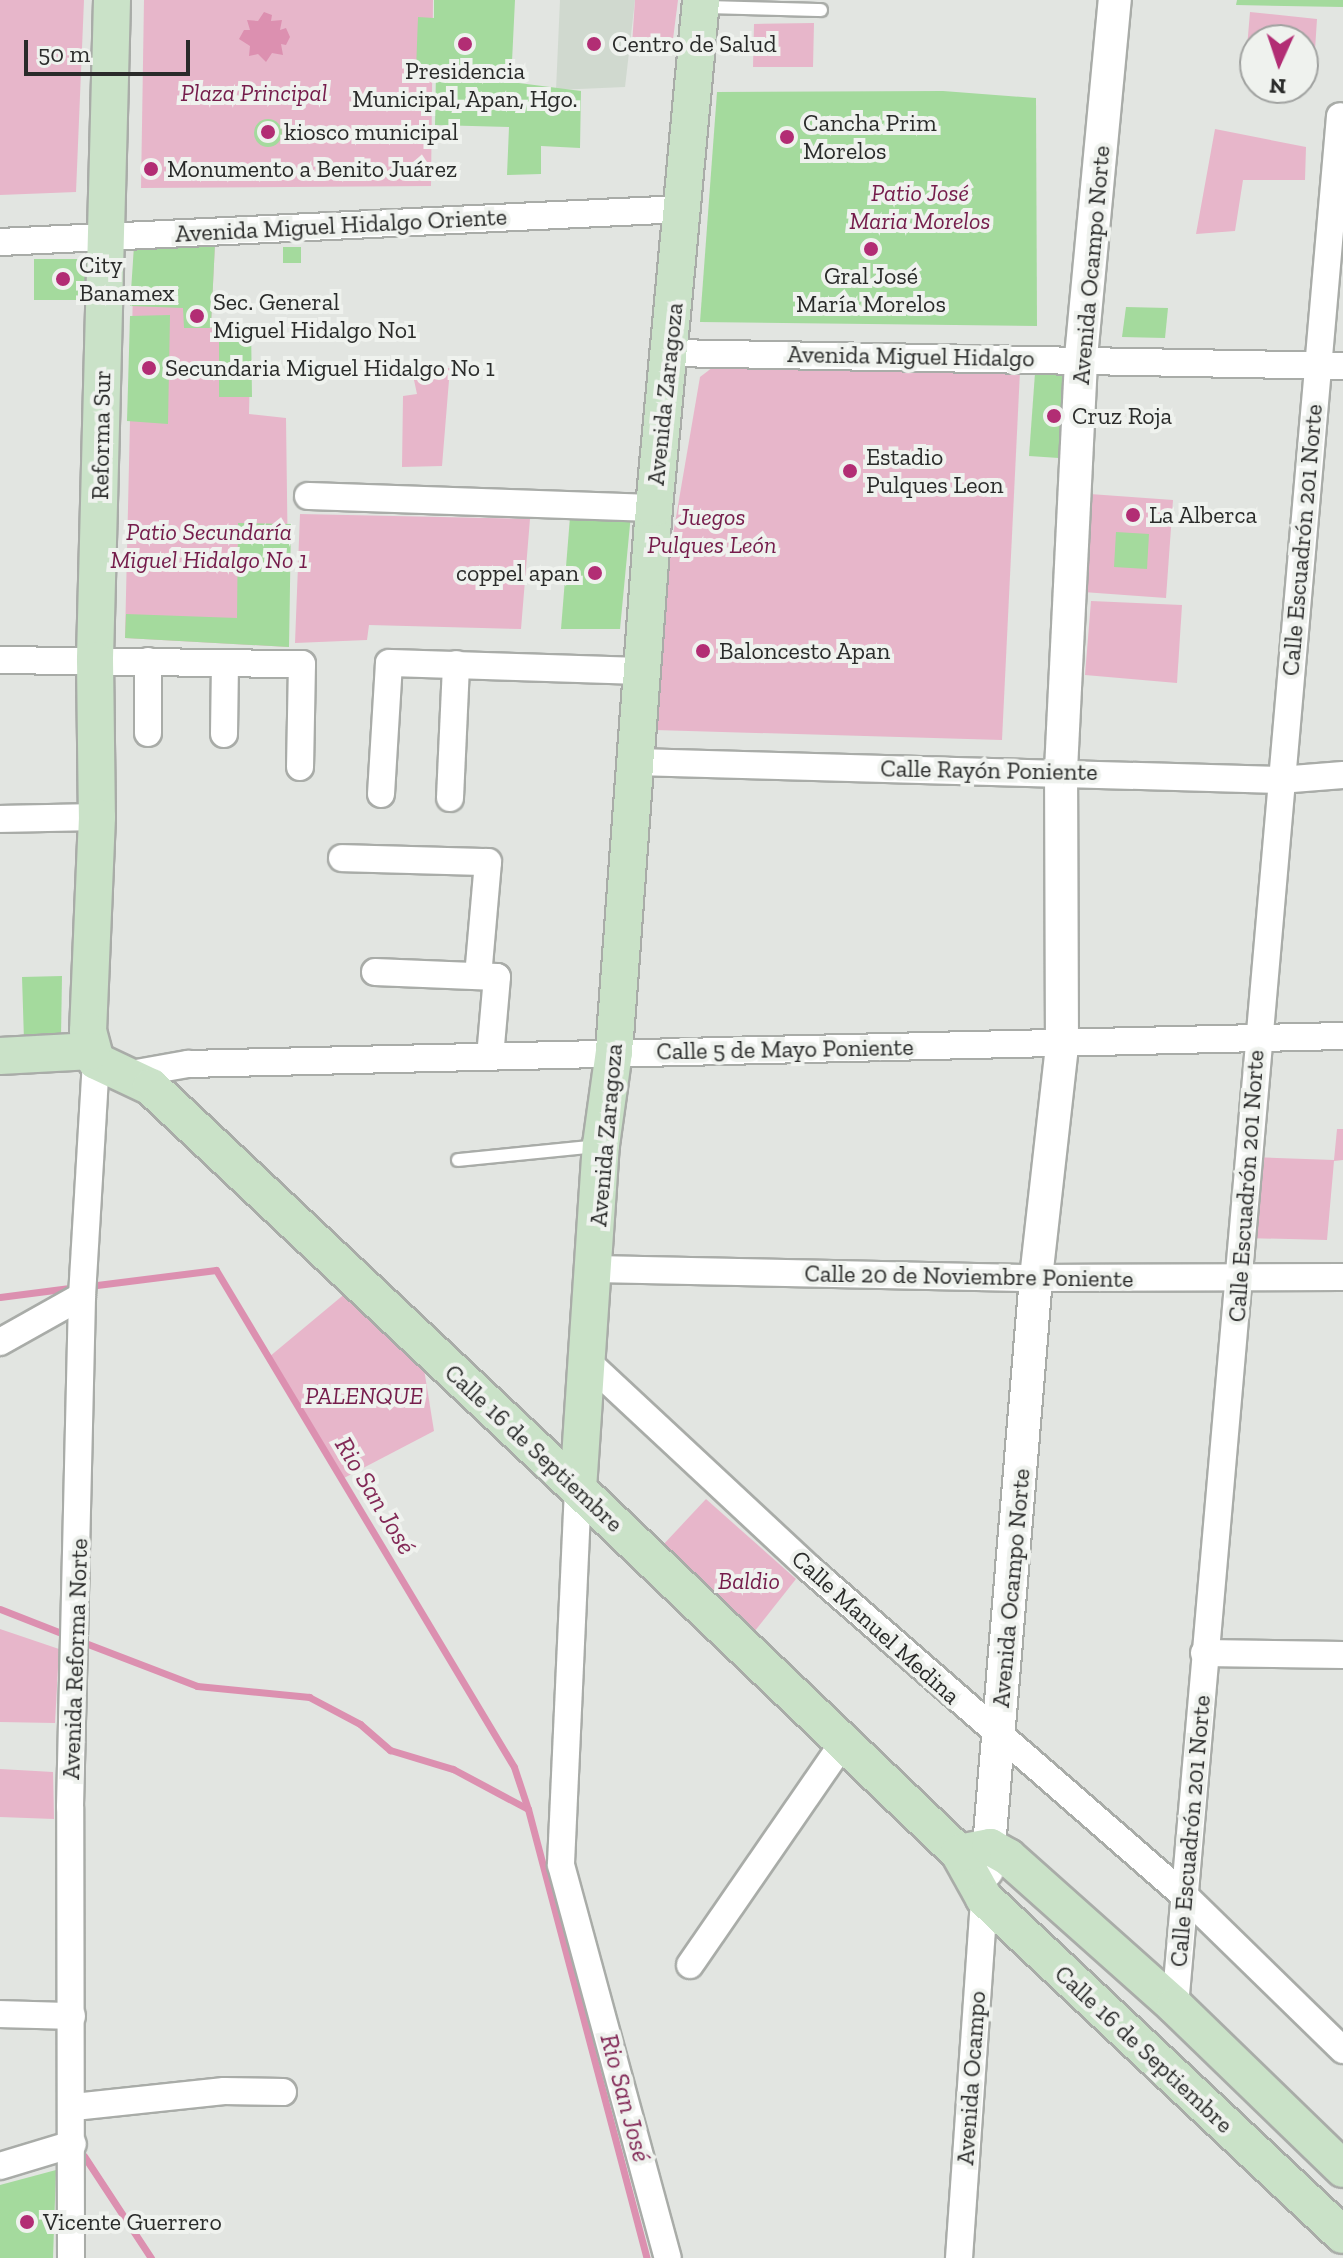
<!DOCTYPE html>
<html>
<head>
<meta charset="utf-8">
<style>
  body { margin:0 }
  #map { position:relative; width:1343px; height:2258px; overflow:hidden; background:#e2e5e1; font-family:"Zilla Slab",serif }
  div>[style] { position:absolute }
  .built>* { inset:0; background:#d0d9cf }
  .green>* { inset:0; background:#e7b6ca }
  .water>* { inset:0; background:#dc90b0 }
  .stream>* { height:7px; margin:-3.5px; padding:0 3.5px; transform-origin:3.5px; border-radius:3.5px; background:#dc90b0 }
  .building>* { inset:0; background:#a4da9d }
  .round { border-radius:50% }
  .roads { filter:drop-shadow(2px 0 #a9aca8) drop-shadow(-2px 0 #a9aca8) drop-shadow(0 2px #a9aca8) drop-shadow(0 -2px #a9aca8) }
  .service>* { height:12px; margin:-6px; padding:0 6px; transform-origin:6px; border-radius:6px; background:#fff }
  .minor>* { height:26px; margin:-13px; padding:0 13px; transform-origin:13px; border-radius:13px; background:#fff }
  .tertiary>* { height:32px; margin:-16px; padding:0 16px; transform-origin:16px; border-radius:16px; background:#fff }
  .secondary>* { height:36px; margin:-18px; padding:0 18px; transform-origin:18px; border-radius:18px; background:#cae2c8 }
  .dots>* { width:22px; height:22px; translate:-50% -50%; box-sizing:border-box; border:4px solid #eff2ee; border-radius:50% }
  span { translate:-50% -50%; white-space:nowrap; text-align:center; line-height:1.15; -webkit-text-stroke:8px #eff2ee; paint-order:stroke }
  .poi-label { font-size:24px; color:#2a2b2a }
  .left { translate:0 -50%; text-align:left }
  .right { translate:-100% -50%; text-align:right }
  .park-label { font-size:24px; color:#751c4b; font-style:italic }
  .street-label { font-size:24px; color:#2a2b2a }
  .water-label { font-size:26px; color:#832a57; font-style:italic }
  .north { position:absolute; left:1239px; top:24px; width:80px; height:80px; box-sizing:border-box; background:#eff2ee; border:2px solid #a0a2a0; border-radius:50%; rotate:183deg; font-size:22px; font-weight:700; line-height:32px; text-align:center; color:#2a2b2a }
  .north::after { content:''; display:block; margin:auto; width:28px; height:36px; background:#b22d74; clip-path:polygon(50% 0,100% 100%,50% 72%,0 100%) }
  .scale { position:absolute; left:24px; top:40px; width:166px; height:36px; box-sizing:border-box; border:4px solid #2a2b2a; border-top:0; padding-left:10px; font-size:24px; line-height:28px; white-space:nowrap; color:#2a2b2a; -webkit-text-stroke:6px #eff2ee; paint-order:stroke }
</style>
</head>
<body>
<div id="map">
  <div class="built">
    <i style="clip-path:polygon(560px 0,635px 0,625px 87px,556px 90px)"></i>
  </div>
  <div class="green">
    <i style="clip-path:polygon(0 0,84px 0,76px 192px,0 195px)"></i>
    <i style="clip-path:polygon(144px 0,433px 0,431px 186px,141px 188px)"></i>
    <i style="clip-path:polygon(635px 0,678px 0,672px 47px,632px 45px)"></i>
    <i style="clip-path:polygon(1250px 12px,1317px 19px,1313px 81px,1303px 79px,1303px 40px,1255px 40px,1255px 73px,1245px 71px)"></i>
    <i style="clip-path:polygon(814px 23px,813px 67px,753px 67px,754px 24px)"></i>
    <i style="clip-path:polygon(1215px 129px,1306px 147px,1305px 180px,1243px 180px,1235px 231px,1196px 234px)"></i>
    <i style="clip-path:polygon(215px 244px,211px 325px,251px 325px,249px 414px,286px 418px,289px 647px,125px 638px,134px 246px)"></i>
    <i style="clip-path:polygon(717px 364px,1020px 371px,1002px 740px,655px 730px,668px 564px,700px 377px)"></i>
    <i style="clip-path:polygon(411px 366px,450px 368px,442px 466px,402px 467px,403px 396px,417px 394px)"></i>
    <i style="clip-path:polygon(1090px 494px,1173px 500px,1166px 598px,1083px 592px)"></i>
    <i style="clip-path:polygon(300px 514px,530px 519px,521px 629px,369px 625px,367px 640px,295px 643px)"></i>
    <i style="clip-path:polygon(1091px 601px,1182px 605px,1177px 683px,1085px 675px)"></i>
    <i style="clip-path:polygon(1337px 1129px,1343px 1129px,1343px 1160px,1334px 1161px,1327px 1240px,1245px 1238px,1253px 1157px,1334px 1160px)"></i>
    <i style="clip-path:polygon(347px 1292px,424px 1369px,434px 1431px,344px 1478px,269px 1357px)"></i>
    <i style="clip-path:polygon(706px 1499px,796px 1579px,754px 1632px,662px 1546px)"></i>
    <i style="clip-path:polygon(0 1629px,59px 1649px,55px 1723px,0 1722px)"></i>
    <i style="clip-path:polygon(0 1769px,53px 1772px,54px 1819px,0 1817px)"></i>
  </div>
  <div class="water">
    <i style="clip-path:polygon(264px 12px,272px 15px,271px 21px,282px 20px,280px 30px,286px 28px,290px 37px,286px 45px,281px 44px,283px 55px,272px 53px,266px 62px,258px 54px,249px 56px,250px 46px,239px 39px,244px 30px,250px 30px,247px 20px,258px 21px)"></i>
  </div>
  <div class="stream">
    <i style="left:89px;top:1286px;width:128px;rotate:-7.2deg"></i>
    <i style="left:216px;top:1270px;width:579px;rotate:59.05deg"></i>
    <i style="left:514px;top:1767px;width:44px;rotate:71.6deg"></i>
    <i style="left:0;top:1297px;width:78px;rotate:-7.4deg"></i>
    <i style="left:0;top:1609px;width:74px;rotate:21.4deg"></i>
    <i style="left:80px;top:1641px;width:125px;rotate:21deg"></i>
    <i style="left:197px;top:1686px;width:113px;rotate:5.6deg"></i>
    <i style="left:309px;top:1697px;width:58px;rotate:27.9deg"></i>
    <i style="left:360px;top:1724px;width:40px;rotate:41deg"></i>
    <i style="left:390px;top:1750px;width:66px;rotate:16.8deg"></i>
    <i style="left:453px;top:1769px;width:85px;rotate:28.1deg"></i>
    <i style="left:528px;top:1809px;width:465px;rotate:75.2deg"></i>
    <i style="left:84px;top:2156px;width:122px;rotate:56.7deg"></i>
  </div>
  <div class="building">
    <i style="clip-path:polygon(434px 0,515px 0,511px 82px,581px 91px,580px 148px,541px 146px,541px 174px,507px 175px,509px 127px,435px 125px,436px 72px,416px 70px,418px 17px,434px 18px)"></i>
    <i style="clip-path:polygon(1237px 0,1343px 0,1343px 7px,1236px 5px)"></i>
    <i style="clip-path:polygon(943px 91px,1036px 98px,1037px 326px,700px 322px,717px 92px)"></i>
    <i class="round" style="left:254px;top:119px;width:28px;height:28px"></i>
    <i style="clip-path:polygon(215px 244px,211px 325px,251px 325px,252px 397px,219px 397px,219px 328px,184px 328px,183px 308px,130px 306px,134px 246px)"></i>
    <i style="clip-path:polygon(283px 247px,301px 247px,301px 263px,283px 263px)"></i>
    <i style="clip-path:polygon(34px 259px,91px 259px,91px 300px,34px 300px)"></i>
    <i style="clip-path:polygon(1126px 307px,1168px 308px,1165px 338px,1122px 337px)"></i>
    <i style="clip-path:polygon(170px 315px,168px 424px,127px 421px,130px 316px)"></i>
    <i style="clip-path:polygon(1035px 373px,1079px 376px,1074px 459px,1029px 456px)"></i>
    <i style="clip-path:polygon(631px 514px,620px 629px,561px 629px,570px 517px)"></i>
    <i style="clip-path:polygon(238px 523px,291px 524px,289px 647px,125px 638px,126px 614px,237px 618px)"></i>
    <i style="clip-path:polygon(1116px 532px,1149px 534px,1147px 569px,1114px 567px)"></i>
    <i style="clip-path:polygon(62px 976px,61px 1037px,24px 1040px,22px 977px)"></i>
    <i style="clip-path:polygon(56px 2170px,53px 2258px,0 2258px,0 2185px)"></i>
  </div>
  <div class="roads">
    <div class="service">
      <i style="left:704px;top:7px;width:117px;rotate:1.5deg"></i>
      <i style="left:458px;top:1160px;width:141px;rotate:-5.7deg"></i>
    </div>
    <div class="minor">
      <i style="left:0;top:242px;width:682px;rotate:-2.77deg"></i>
      <i style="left:671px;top:353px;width:672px;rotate:1.11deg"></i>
      <i style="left:308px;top:496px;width:346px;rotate:2deg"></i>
      <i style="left:0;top:660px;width:302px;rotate:0.8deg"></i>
      <i style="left:302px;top:664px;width:103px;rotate:91.1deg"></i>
      <i style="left:148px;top:733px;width:72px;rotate:-90deg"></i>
      <i style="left:224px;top:734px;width:71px;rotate:-89.2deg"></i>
      <i style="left:636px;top:762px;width:644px;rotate:1.6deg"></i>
      <i style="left:1280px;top:780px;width:63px;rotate:-4.5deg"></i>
      <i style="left:381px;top:794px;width:131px;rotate:-86.5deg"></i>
      <i style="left:389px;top:663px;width:254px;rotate:1.8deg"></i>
      <i style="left:450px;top:798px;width:134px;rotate:-87.4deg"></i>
      <i style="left:0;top:819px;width:97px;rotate:-1.2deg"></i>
      <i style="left:342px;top:858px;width:146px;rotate:1.6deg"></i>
      <i style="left:488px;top:862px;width:114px;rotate:95deg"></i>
      <i style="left:375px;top:972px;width:122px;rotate:2.3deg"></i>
      <i style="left:497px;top:977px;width:80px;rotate:95deg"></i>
      <i style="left:131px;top:1074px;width:58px;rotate:-10deg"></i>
      <i style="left:188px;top:1064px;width:1155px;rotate:-1.39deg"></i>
      <i style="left:595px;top:1269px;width:441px;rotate:1.2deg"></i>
      <i style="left:1036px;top:1278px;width:307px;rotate:-0.2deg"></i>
      <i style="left:0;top:1342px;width:94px;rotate:-29.3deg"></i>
      <i style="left:589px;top:1363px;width:302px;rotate:43deg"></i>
      <i style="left:810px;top:1569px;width:499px;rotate:41.1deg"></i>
      <i style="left:1186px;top:1897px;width:219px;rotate:44.3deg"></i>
      <i style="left:578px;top:1489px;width:376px;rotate:92.6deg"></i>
      <i style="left:561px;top:1865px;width:407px;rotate:74.8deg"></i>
      <i style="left:1204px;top:1653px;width:139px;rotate:0.8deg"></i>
      <i style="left:690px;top:1965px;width:271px;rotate:-55.4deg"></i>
      <i style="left:1175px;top:2006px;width:1897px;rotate:-85.01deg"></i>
      <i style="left:0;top:2014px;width:72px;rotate:1.6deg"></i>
      <i style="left:74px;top:2107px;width:151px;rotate:-6.1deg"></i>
      <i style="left:224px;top:2091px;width:59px;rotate:1deg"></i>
      <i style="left:0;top:2166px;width:76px;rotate:-16.8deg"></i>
      <i style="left:71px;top:2258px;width:451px;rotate:-90.1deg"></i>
      <i style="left:70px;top:1807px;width:511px;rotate:-88.65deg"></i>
      <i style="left:82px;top:1296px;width:235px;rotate:-86.6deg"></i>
      <i style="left:959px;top:2258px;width:361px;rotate:-86deg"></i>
    </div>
    <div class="tertiary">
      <i style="left:987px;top:1871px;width:595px;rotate:-85.28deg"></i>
      <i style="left:1036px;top:1278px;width:233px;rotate:-83.6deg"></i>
      <i style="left:1062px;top:1046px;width:276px;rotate:-90.2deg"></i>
      <i style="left:1061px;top:770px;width:413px;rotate:-87.2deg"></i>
      <i style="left:1081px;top:357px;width:359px;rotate:-84.6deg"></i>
    </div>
    <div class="secondary">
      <i style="left:112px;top:0;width:660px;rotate:91.48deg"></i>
      <i style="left:95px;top:660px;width:157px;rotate:89.3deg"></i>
      <i style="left:97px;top:817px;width:214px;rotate:92.4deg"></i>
      <i style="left:88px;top:1031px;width:31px;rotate:75deg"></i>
      <i style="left:96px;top:1061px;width:61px;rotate:25.3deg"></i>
      <i style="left:151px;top:1087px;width:586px;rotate:43.27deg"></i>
      <i style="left:578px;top:1489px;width:527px;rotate:43.69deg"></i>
      <i style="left:959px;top:1853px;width:51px;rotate:60.9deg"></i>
      <i style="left:984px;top:1898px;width:492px;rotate:43.2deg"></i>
      <i style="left:0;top:1056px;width:92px;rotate:-3.1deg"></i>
      <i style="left:578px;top:1489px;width:345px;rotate:-86.2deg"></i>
      <i style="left:601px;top:1145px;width:95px;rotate:-82.1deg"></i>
      <i style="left:614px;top:1051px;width:544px;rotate:-85.79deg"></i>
      <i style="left:654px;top:508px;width:510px;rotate:-84.71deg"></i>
      <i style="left:959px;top:1853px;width:32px;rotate:-11deg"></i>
      <i style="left:990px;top:1847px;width:21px;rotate:29deg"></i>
      <i style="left:1008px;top:1857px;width:224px;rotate:41.7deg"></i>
      <i style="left:1175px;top:2006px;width:234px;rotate:44.1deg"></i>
    </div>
  </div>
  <div class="dots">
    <i style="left:465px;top:44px;background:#b22d74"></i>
    <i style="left:594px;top:44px;background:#b22d74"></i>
    <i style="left:268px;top:132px;background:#b22d74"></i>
    <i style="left:787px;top:137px;background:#b22d74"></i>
    <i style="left:151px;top:169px;background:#b22d74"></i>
    <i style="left:871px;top:249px;background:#b22d74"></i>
    <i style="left:63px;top:279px;background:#b22d74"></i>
    <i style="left:197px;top:316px;background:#b22d74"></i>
    <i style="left:149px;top:368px;background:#b22d74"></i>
    <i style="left:1054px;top:416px;background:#b22d74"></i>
    <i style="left:850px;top:471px;background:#b22d74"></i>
    <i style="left:1133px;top:515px;background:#b22d74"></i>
    <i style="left:595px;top:573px;background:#b22d74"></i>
    <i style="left:703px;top:651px;background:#b22d74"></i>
    <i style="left:27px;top:2222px;background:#b22d74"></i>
  </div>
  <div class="poi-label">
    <span class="left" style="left:612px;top:44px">Centro de Salud</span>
    <span style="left:465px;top:85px">Presidencia<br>Municipal, Apan, Hgo.</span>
    <span class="left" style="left:803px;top:137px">Cancha Prim<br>Morelos</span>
    <span class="left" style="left:284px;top:132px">kiosco municipal</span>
    <span class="left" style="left:167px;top:169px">Monumento a Benito Juárez</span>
    <span class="left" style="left:79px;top:279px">City<br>Banamex</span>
    <span style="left:871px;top:290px">Gral José<br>María Morelos</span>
    <span class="left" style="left:213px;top:316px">Sec. General<br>Miguel Hidalgo No1</span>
    <span class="left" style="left:165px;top:368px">Secundaria Miguel Hidalgo No 1</span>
    <span class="left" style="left:1072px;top:416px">Cruz Roja</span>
    <span class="left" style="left:866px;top:471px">Estadio<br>Pulques Leon</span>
    <span class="left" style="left:1149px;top:515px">La Alberca</span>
    <span class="right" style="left:579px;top:573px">coppel apan</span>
    <span class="left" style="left:719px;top:651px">Baloncesto Apan</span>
    <span class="left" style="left:43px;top:2222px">Vicente Guerrero</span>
  </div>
  <div class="park-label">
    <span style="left:254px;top:93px">Plaza Principal</span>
    <span style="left:920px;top:207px">Patio José<br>Maria Morelos</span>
    <span style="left:712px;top:531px">Juegos<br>Pulques León</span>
    <span style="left:209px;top:546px">Patio Secundaría<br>Miguel Hidalgo No 1</span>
    <span style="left:364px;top:1396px">PALENQUE</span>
    <span style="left:749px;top:1581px">Baldio</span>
  </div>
  <div class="street-label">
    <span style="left:341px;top:225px;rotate:-3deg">Avenida Miguel Hidalgo Oriente</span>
    <span style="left:1091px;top:265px;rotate:-85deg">Avenida Ocampo Norte</span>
    <span style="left:911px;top:356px;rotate:1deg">Avenida Miguel Hidalgo</span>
    <span style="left:665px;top:394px;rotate:-84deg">Avenida Zaragoza</span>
    <span style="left:101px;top:435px;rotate:-89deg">Reforma Sur</span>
    <span style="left:1302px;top:540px;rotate:-85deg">Calle Escuadrón 201 Norte</span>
    <span style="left:989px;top:770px;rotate:1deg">Calle Rayón Poniente</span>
    <span style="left:785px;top:1049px;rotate:-1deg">Calle 5 de Mayo Poniente</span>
    <span style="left:606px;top:1135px;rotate:-85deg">Avenida Zaragoza</span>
    <span style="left:1246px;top:1186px;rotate:-86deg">Calle Escuadrón 201 Norte</span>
    <span style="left:969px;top:1276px;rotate:1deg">Calle 20 de Noviembre Poniente</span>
    <span style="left:534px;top:1448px;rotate:43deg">Calle 16 de Septiembre</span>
    <span style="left:1011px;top:1588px;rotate:-85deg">Avenida Ocampo Norte</span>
    <span style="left:876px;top:1627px;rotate:42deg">Calle Manuel Medina</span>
    <span style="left:75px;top:1659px;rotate:-88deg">Avenida Reforma Norte</span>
    <span style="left:1190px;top:1831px;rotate:-85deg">Calle Escuadrón 201 Norte</span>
    <span style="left:1144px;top:2049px;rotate:43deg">Calle 16 de Septiembre</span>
    <span style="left:971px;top:2078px;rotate:-86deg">Avenida Ocampo</span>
  </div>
  <div class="water-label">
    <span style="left:375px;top:1496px;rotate:59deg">Rio San José</span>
    <span style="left:625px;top:2098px;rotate:75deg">Rio San José</span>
  </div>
  <div class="north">N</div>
  <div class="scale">50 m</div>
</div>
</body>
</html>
